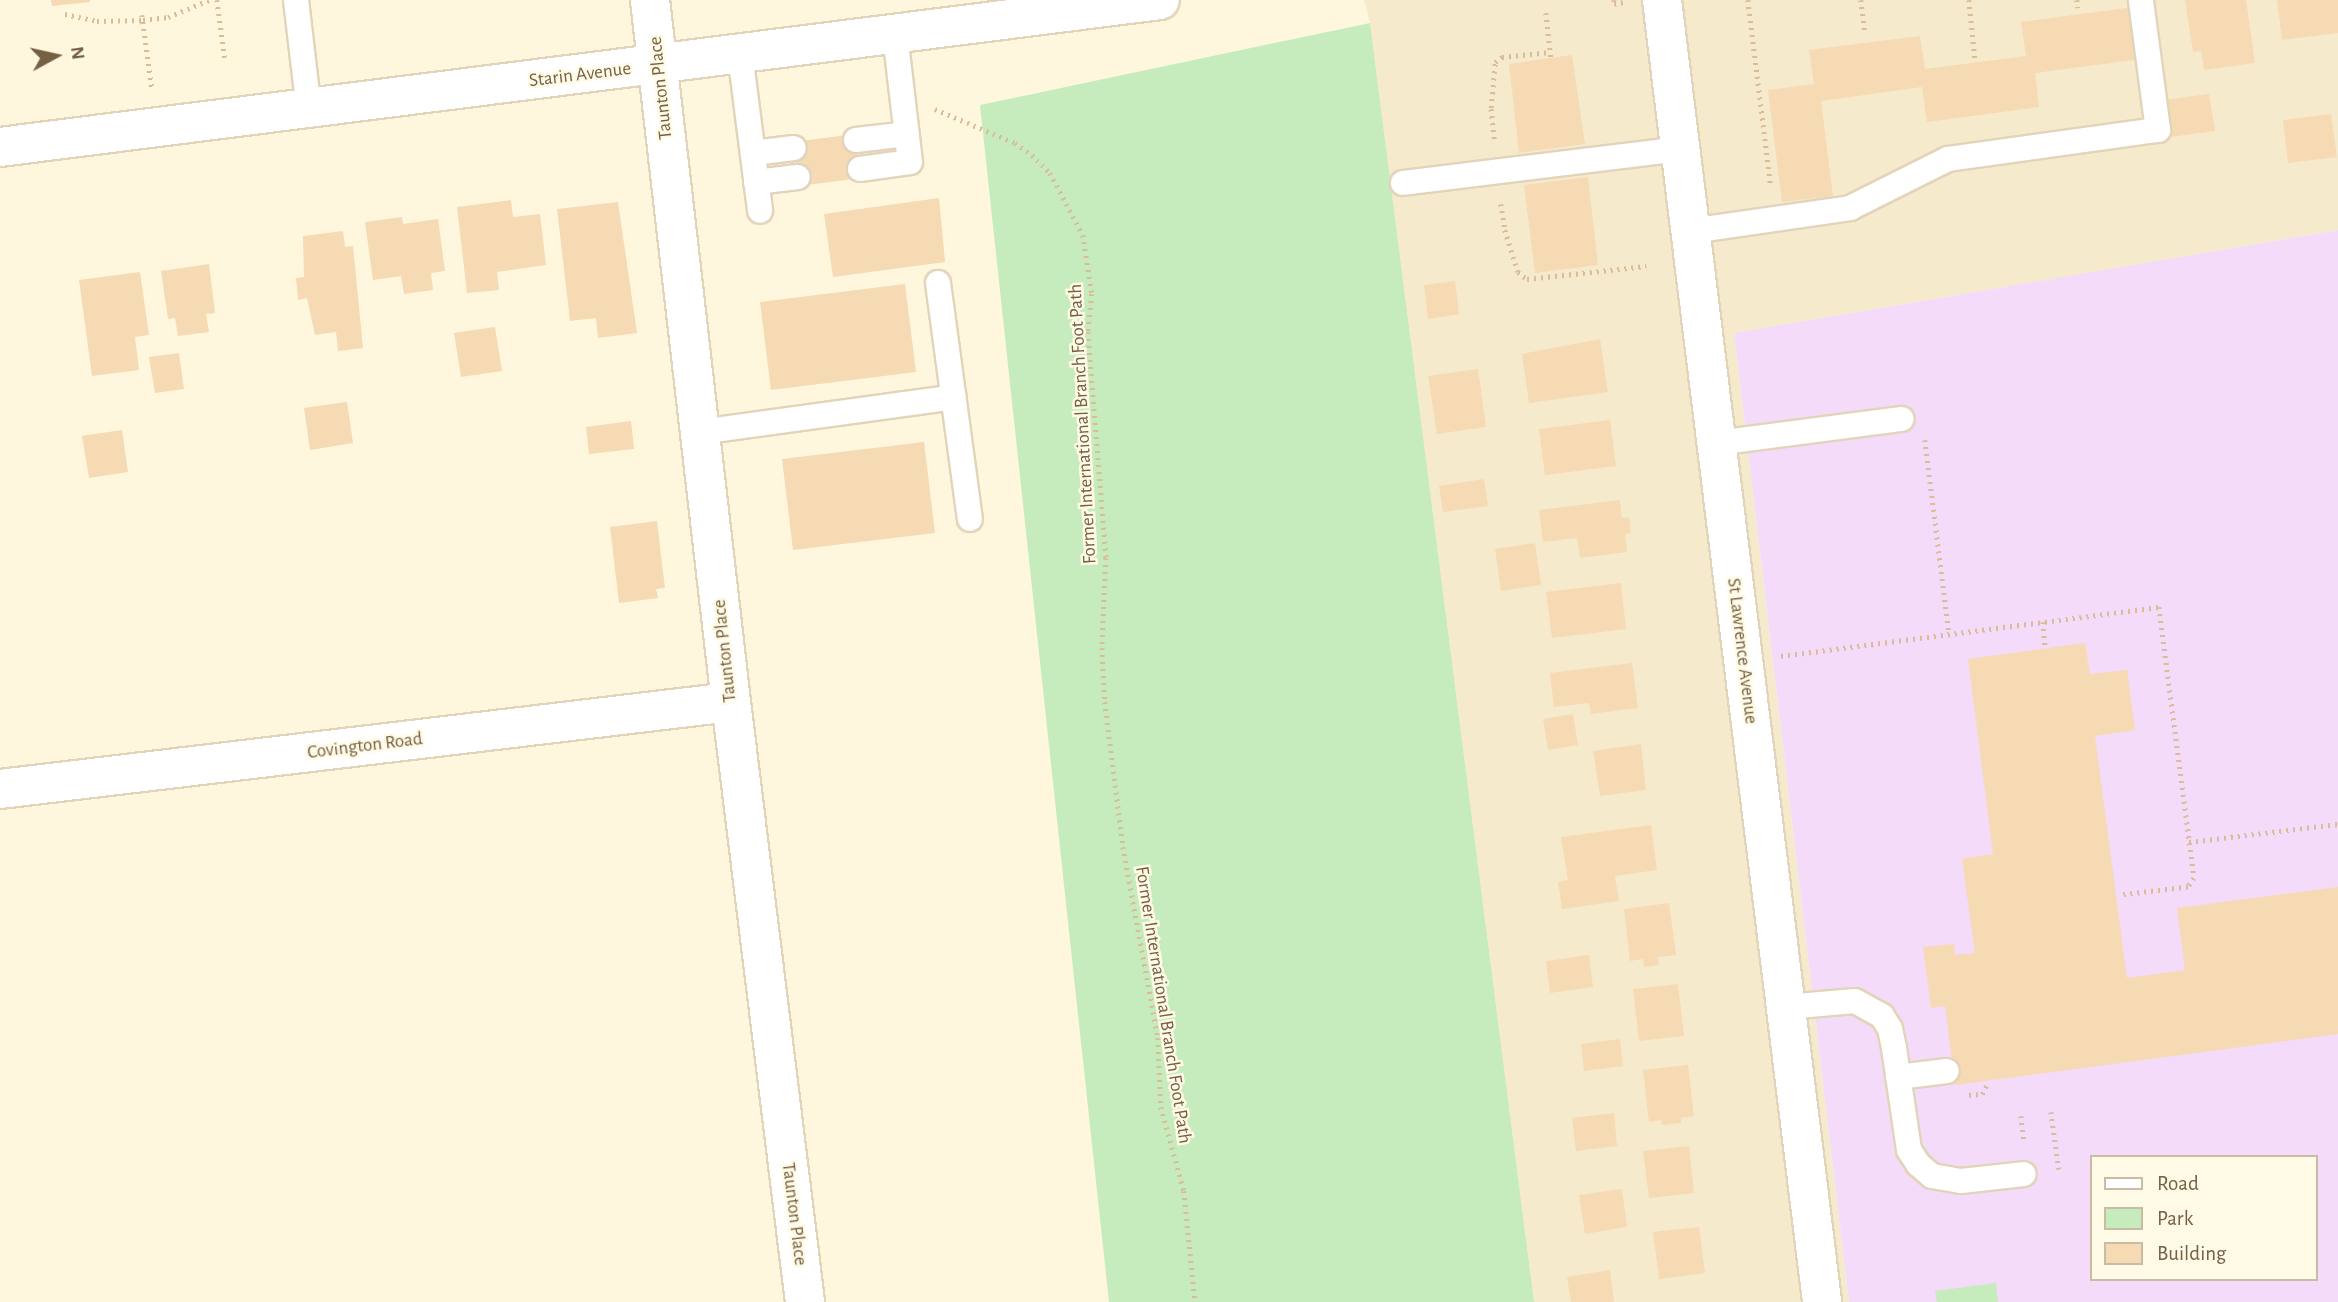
<!DOCTYPE html>
<html>
<head>
<meta charset="utf-8">
<style>
  body { margin:0 }
  #map { position:relative; width:2338px; height:1302px; overflow:hidden; background:#fef7de; font-family:"Alegreya Sans",sans-serif }
  div>[style] { position:absolute }
  .residential>* { inset:0; background:#f6eacc }
  .education>* { inset:0; background:#f4dbf9 }
  .green>* { inset:0; background:#c6ebbc }
  .building>* { inset:0; background:#f5dab4 }
  .path>* { height:4.5px; margin-top:-2.25px; transform-origin:0; background:repeating-linear-gradient(90deg,#d9bd97 0 2px,transparent 0 7px) }
  .roads { filter:drop-shadow(2px 0 #e2d4ba) drop-shadow(-2px 0 #e2d4ba) drop-shadow(0 2px #e2d4ba) drop-shadow(0 -2px #e2d4ba) }
  .service>* { height:24px; margin:-12px; padding:0 12px; transform-origin:12px; border-radius:12px; background:#fff }
  .minor>* { height:38px; margin:-19px; padding:0 19px; transform-origin:19px; border-radius:19px; background:#fff }
  .tertiary>* { height:38px; margin:-19px; padding:0 19px; transform-origin:19px; border-radius:19px; background:#fff }
  span { translate:-50% -50%; white-space:nowrap; text-align:center; line-height:1.15; -webkit-text-stroke:5px #fffae5; paint-order:stroke }
  .street-label { font-size:19px; color:#755f45 }
  .legend { position:absolute; left:2090px; top:1155px; width:228px; height:126px; box-sizing:border-box; background:#fffae5; border:2px solid #c8bca5; margin:0; padding:9px 12px; list-style:none; font-size:21px; color:#755f45 }
  .legend li { display:flex; align-items:center; gap:14px; height:35px }
  .legend b { width:35px; border:2px solid #c8bca5 }
  .north { position:absolute; left:21px; top:21px; width:70px; height:70px; -webkit-text-stroke:5px #fffae5; paint-order:stroke; rotate:82deg; font-size:19px; font-weight:700; line-height:28px; text-align:center; color:#755f45 }
  .north::after { content:''; display:block; margin:auto; width:24px; height:32px; background:#755f45; clip-path:polygon(50% 0,100% 100%,50% 72%,0 100%) }
</style>
</head>
<body>
<div id="map">
  <div class="residential">
    <i style="clip-path:polygon(1364px 0,2338px 0,2338px 230px,1734px 333px,1849px 1302px,1534px 1302px,1370px 23px)"></i>
  </div>
  <div class="education">
    <i style="clip-path:polygon(evenodd,2338px 230px,2338px 1302px,1849px 1302px,1734px 333px,2338px 230px,2091px 1157px,2315px 1157px,2315px 1279px,2091px 1279px,2091px 1157px)"></i>
  </div>
  <div class="green">
    <i style="clip-path:polygon(1370px 23px,1534px 1302px,1109px 1302px,980px 105px)"></i>
    <i style="clip-path:polygon(1996px 1283px,1998px 1302px,1937px 1302px,1935px 1291px)"></i>
  </div>
  <div class="building">
    <i style="clip-path:polygon(51px 0,90px 0,90px 2px,52px 6px)"></i>
    <i style="clip-path:polygon(2185px 0,2246px 0,2255px 63px,2204px 70px,2201px 51px,2193px 52px)"></i>
    <i style="clip-path:polygon(2277px 0,2338px 0,2338px 33px,2282px 40px)"></i>
    <i style="clip-path:polygon(2134px 7px,2141px 59px,2035px 73px,2039px 107px,1927px 122px,1922px 87px,1821px 101px,1833px 196px,1782px 202px,1768px 90px,1814px 84px,1809px 50px,1920px 36px,1925px 69px,2026px 56px,2021px 22px)"></i>
    <i style="clip-path:polygon(1572px 55px,1585px 144px,1519px 153px,1509px 64px)"></i>
    <i style="clip-path:polygon(2209px 94px,2215px 131px,2170px 137px,2164px 100px)"></i>
    <i style="clip-path:polygon(2331px 114px,2337px 157px,2288px 163px,2283px 120px)"></i>
    <i style="clip-path:polygon(855px 134px,861px 178px,799px 186px,793px 142px)"></i>
    <i style="clip-path:polygon(1588px 177px,1598px 265px,1535px 273px,1524px 185px)"></i>
    <i style="clip-path:polygon(939px 198px,945px 262px,833px 277px,824px 214px)"></i>
    <i style="clip-path:polygon(511px 200px,513px 217px,540px 214px,546px 265px,497px 272px,499px 290px,467px 293px,457px 207px)"></i>
    <i style="clip-path:polygon(618px 202px,637px 333px,598px 338px,596px 318px,570px 321px,557px 209px)"></i>
    <i style="clip-path:polygon(402px 217px,403px 224px,438px 219px,445px 271px,431px 273px,433px 290px,404px 294px,401px 276px,373px 280px,365px 222px)"></i>
    <i style="clip-path:polygon(343px 231px,345px 247px,353px 246px,363px 348px,338px 351px,336px 332px,315px 335px,307px 298px,298px 300px,296px 278px,304px 277px,303px 236px)"></i>
    <i style="clip-path:polygon(209px 264px,215px 313px,206px 314px,209px 332px,178px 336px,175px 318px,168px 319px,161px 271px)"></i>
    <i style="clip-path:polygon(140px 272px,149px 335px,135px 337px,139px 370px,92px 376px,79px 280px)"></i>
    <i style="clip-path:polygon(1455px 281px,1459px 314px,1428px 319px,1424px 285px)"></i>
    <i style="clip-path:polygon(905px 284px,916px 372px,771px 390px,760px 302px)"></i>
    <i style="clip-path:polygon(495px 327px,502px 371px,461px 377px,454px 333px)"></i>
    <i style="clip-path:polygon(1600px 339px,1608px 392px,1529px 403px,1522px 354px)"></i>
    <i style="clip-path:polygon(179px 353px,184px 389px,155px 393px,149px 357px)"></i>
    <i style="clip-path:polygon(1478px 369px,1486px 427px,1437px 434px,1428px 376px)"></i>
    <i style="clip-path:polygon(347px 402px,353px 443px,310px 450px,304px 408px)"></i>
    <i style="clip-path:polygon(1610px 420px,1616px 466px,1545px 475px,1539px 429px)"></i>
    <i style="clip-path:polygon(631px 421px,634px 449px,589px 454px,586px 427px)"></i>
    <i style="clip-path:polygon(122px 430px,128px 472px,89px 478px,82px 436px)"></i>
    <i style="clip-path:polygon(924px 442px,935px 533px,793px 550px,782px 459px)"></i>
    <i style="clip-path:polygon(1484px 479px,1488px 506px,1443px 512px,1439px 486px)"></i>
    <i style="clip-path:polygon(1620px 500px,1622px 518px,1629px 517px,1631px 533px,1625px 534px,1627px 552px,1580px 558px,1577px 538px,1543px 542px,1539px 510px)"></i>
    <i style="clip-path:polygon(657px 521px,665px 588px,656px 589px,658px 598px,619px 603px,610px 527px)"></i>
    <i style="clip-path:polygon(1535px 543px,1541px 585px,1501px 591px,1495px 549px)"></i>
    <i style="clip-path:polygon(1621px 583px,1626px 629px,1552px 638px,1546px 592px)"></i>
    <i style="clip-path:polygon(2085px 643px,2090px 674px,2127px 670px,2135px 730px,2095px 736px,2127px 978px,2185px 970px,2177px 908px,2338px 887px,2338px 1034px,1955px 1085px,1945px 1006px,1931px 1008px,1923px 947px,1954px 944px,1955px 955px,1975px 953px,1962px 859px,1993px 854px,1968px 659px)"></i>
    <i style="clip-path:polygon(1632px 663px,1638px 708px,1591px 714px,1589px 703px,1554px 707px,1550px 673px)"></i>
    <i style="clip-path:polygon(1573px 714px,1578px 745px,1548px 750px,1543px 719px)"></i>
    <i style="clip-path:polygon(1641px 744px,1646px 790px,1600px 796px,1593px 751px)"></i>
    <i style="clip-path:polygon(1651px 825px,1657px 870px,1615px 876px,1619px 901px,1562px 909px,1558px 882px,1568px 880px,1561px 837px)"></i>
    <i style="clip-path:polygon(1669px 903px,1676px 955px,1658px 957px,1659px 965px,1644px 967px,1643px 959px,1630px 961px,1624px 909px)"></i>
    <i style="clip-path:polygon(1589px 955px,1593px 987px,1550px 993px,1546px 961px)"></i>
    <i style="clip-path:polygon(1678px 984px,1684px 1036px,1639px 1041px,1633px 989px)"></i>
    <i style="clip-path:polygon(1620px 1039px,1623px 1066px,1584px 1071px,1581px 1044px)"></i>
    <i style="clip-path:polygon(1688px 1065px,1694px 1116px,1681px 1118px,1681px 1123px,1662px 1125px,1661px 1120px,1649px 1122px,1643px 1070px)"></i>
    <i style="clip-path:polygon(1614px 1113px,1617px 1146px,1576px 1151px,1572px 1118px)"></i>
    <i style="clip-path:polygon(1689px 1146px,1694px 1193px,1649px 1198px,1643px 1151px)"></i>
    <i style="clip-path:polygon(1622px 1189px,1627px 1227px,1585px 1234px,1579px 1195px)"></i>
    <i style="clip-path:polygon(1699px 1227px,1705px 1273px,1659px 1279px,1653px 1232px)"></i>
    <i style="clip-path:polygon(1610px 1270px,1614px 1302px,1571px 1302px,1567px 1277px)"></i>
  </div>
  <div class="path">
    <i style="left:217px;top:0;width:60px;rotate:82.3deg"></i>
    <i style="left:1614px;top:0;width:4px;rotate:90deg"></i>
    <i style="left:1614px;top:4px;width:9px;rotate:-13deg"></i>
    <i style="left:1748px;top:0;width:188px;rotate:83deg"></i>
    <i style="left:1861px;top:0;width:35px;rotate:83deg"></i>
    <i style="left:1969px;top:0;width:58px;rotate:84.1deg"></i>
    <i style="left:2077px;top:0;width:8px;rotate:83deg"></i>
    <i style="left:1546px;top:13px;width:45px;rotate:83.7deg"></i>
    <i style="left:65px;top:14px;width:33px;rotate:12deg"></i>
    <i style="left:97px;top:21px;width:46px;rotate:-1.2deg"></i>
    <i style="left:143px;top:20px;width:25px;rotate:-7deg"></i>
    <i style="left:168px;top:17px;width:44px;rotate:-22.5deg"></i>
    <i style="left:142px;top:15px;width:75px;rotate:82.3deg"></i>
    <i style="left:935px;top:109px;width:87px;rotate:23deg"></i>
    <i style="left:1015px;top:143px;width:21px;rotate:35deg"></i>
    <i style="left:1032px;top:155px;width:25px;rotate:45deg"></i>
    <i style="left:1050px;top:173px;width:70px;rotate:62deg"></i>
    <i style="left:1083px;top:235px;width:60px;rotate:81.3deg"></i>
    <i style="left:1092px;top:294px;width:38px;rotate:96deg"></i>
    <i style="left:1088px;top:332px;width:227px;rotate:85.4deg"></i>
    <i style="left:1106px;top:558px;width:90px;rotate:92.5deg"></i>
    <i style="left:1102px;top:648px;width:54px;rotate:86.8deg"></i>
    <i style="left:1105px;top:702px;width:146px;rotate:82.9deg"></i>
    <i style="left:1123px;top:847px;width:194px;rotate:79.6deg"></i>
    <i style="left:1158px;top:1038px;width:69px;rotate:87.5deg"></i>
    <i style="left:1161px;top:1107px;width:87px;rotate:74.7deg"></i>
    <i style="left:1184px;top:1191px;width:112px;rotate:84.3deg"></i>
    <i style="left:1494px;top:139px;width:31px;rotate:-96deg"></i>
    <i style="left:1491px;top:108px;width:46px;rotate:-85deg"></i>
    <i style="left:1495px;top:62px;width:9px;rotate:-36deg"></i>
    <i style="left:1502px;top:57px;width:48px;rotate:-5.9deg"></i>
    <i style="left:1501px;top:204px;width:26px;rotate:81deg"></i>
    <i style="left:1505px;top:230px;width:44px;rotate:72.8deg"></i>
    <i style="left:1518px;top:272px;width:11px;rotate:38deg"></i>
    <i style="left:1527px;top:279px;width:120px;rotate:-6.2deg"></i>
    <i style="left:1925px;top:440px;width:195px;rotate:82.9deg"></i>
    <i style="left:2043px;top:622px;width:24px;rotate:85deg"></i>
    <i style="left:1781px;top:656px;width:381px;rotate:-7.4deg"></i>
    <i style="left:2159px;top:607px;width:273px;rotate:82.6deg"></i>
    <i style="left:2194px;top:878px;width:11px;rotate:124deg"></i>
    <i style="left:2188px;top:887px;width:68px;rotate:173.3deg"></i>
    <i style="left:2189px;top:842px;width:150px;rotate:-6.9deg"></i>
    <i style="left:1969px;top:1095px;width:13px;rotate:-4deg"></i>
    <i style="left:1982px;top:1094px;width:11px;rotate:-63deg"></i>
    <i style="left:2051px;top:1112px;width:58px;rotate:82deg"></i>
    <i style="left:2021px;top:1116px;width:25px;rotate:83deg"></i>
  </div>
  <div class="roads">
    <div class="service">
      <i style="left:296px;top:0;width:111px;rotate:83.3deg"></i>
      <i style="left:740px;top:54px;width:158px;rotate:82.7deg"></i>
      <i style="left:856px;top:140px;width:51px;rotate:-6.7deg"></i>
      <i style="left:753px;top:153px;width:41px;rotate:-7deg"></i>
      <i style="left:860px;top:169px;width:50px;rotate:-8deg"></i>
      <i style="left:910px;top:162px;width:129px;rotate:-96.7deg"></i>
      <i style="left:756px;top:182px;width:42px;rotate:-6.8deg"></i>
      <i style="left:1403px;top:183px;width:279px;rotate:-7deg"></i>
      <i style="left:1691px;top:231px;width:161px;rotate:-8.2deg"></i>
      <i style="left:1850px;top:208px;width:110px;rotate:-26.6deg"></i>
      <i style="left:1948px;top:159px;width:212px;rotate:-7.9deg"></i>
      <i style="left:2158px;top:130px;width:131px;rotate:-97.5deg"></i>
      <i style="left:938px;top:283px;width:238px;rotate:82.3deg"></i>
      <i style="left:700px;top:432px;width:256px;rotate:-7.8deg"></i>
      <i style="left:1716px;top:443px;width:187px;rotate:-7.4deg"></i>
      <i style="left:1786px;top:1007px;width:69px;rotate:-5deg"></i>
      <i style="left:1855px;top:1001px;width:31px;rotate:29deg"></i>
      <i style="left:1882px;top:1016px;width:15px;rotate:58deg"></i>
      <i style="left:1890px;top:1029px;width:19px;rotate:78deg"></i>
      <i style="left:1894px;top:1048px;width:103px;rotate:81.6deg"></i>
      <i style="left:1909px;top:1150px;width:17px;rotate:57deg"></i>
      <i style="left:1918px;top:1164px;width:18px;rotate:41deg"></i>
      <i style="left:1932px;top:1176px;width:29px;rotate:10deg"></i>
      <i style="left:1961px;top:1181px;width:63px;rotate:-6.3deg"></i>
      <i style="left:1898px;top:1077px;width:49px;rotate:-7deg"></i>
    </div>
    <div class="minor">
      <i style="left:650px;top:0;width:707px;rotate:83.42deg"></i>
      <i style="left:731px;top:702px;width:605px;rotate:82.97deg"></i>
      <i style="left:1662px;top:0;width:1312px;rotate:82.99deg"></i>
      <i style="left:0;top:789px;width:736px;rotate:-6.79deg"></i>
    </div>
    <div class="tertiary">
      <i style="left:0;top:147px;width:1169px;rotate:-7.22deg"></i>
    </div>
  </div>
  <div class="street-label">
    <span style="left:580px;top:75px;rotate:-7deg">Starin Avenue</span>
    <span style="left:661px;top:88px;rotate:-96deg">Taunton Place</span>
    <span style="left:1083px;top:424px;rotate:-93deg">Former International Branch Foot Path</span>
    <span style="left:725px;top:651px;rotate:-96deg">Taunton Place</span>
    <span style="left:1742px;top:651px;rotate:83deg">St Lawrence Avenue</span>
    <span style="left:365px;top:746px;rotate:-7deg">Covington Road</span>
    <span style="left:1163px;top:1005px;rotate:81deg">Former International Branch Foot Path</span>
    <span style="left:794px;top:1214px;rotate:83deg">Taunton Place</span>
  </div>
  <ul class="legend">
  <li><b style="height:9px;background:#fff"></b>Road</li>
  <li><b style="height:19px;background:#c6ebbc"></b>Park</li>
  <li><b style="height:19px;background:#f5dab4"></b>Building</li>
  </ul>
  <div class="north">N</div>
</div>
</body>
</html>
